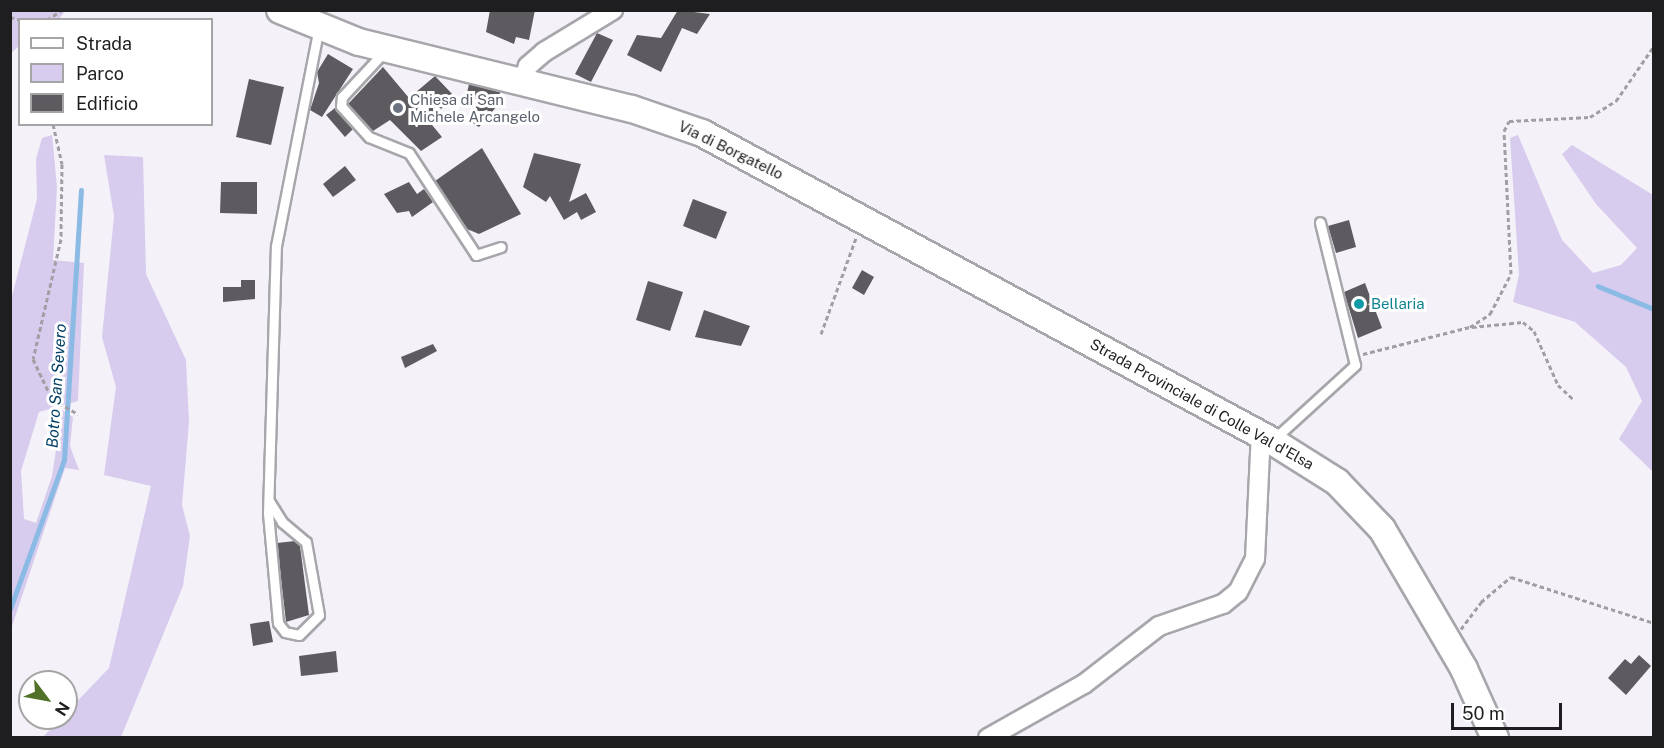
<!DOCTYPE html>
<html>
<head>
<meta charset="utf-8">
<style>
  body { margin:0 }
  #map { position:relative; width:1664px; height:748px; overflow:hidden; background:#f4f2f8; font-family:"Public Sans",sans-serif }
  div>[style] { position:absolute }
  .green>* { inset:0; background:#d7cbee }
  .stream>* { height:4.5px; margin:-2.25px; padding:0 2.25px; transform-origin:2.25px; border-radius:2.25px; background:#8bbbe5 }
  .building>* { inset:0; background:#5d5b60 }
  .path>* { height:3px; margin-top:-1.5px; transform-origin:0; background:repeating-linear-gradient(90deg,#a19fa4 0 4.5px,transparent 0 7.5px) }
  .roads { filter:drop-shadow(2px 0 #a7a6ab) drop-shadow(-2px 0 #a7a6ab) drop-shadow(0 2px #a7a6ab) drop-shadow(0 -2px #a7a6ab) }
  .lane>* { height:9px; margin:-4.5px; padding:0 4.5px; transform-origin:4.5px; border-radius:4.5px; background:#fff }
  .street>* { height:18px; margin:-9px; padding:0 9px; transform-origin:9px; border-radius:9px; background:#fff }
  .secondary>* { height:26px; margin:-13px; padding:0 13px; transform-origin:13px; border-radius:13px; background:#fff }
  .dots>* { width:16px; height:16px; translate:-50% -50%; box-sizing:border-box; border:3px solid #fff; border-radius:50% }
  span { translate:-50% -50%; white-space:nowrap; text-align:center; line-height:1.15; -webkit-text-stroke:6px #fff; paint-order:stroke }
  .worship-label { font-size:15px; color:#5b616d }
  .left { translate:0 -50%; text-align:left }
  .street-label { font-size:15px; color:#1e1d1f }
  .culture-label { font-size:15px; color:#0d838f }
  .water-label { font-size:16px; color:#013e64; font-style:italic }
  .frame { position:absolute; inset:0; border:12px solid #1e1d1f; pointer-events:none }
  .legend { position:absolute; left:18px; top:18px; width:195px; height:108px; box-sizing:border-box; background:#fff; border:2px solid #a5a5a5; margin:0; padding:8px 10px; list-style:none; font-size:18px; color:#1e1d1f }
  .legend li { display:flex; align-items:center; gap:12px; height:30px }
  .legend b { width:30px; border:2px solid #a5a5a5 }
  .north { position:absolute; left:18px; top:670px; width:60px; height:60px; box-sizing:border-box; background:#fff; border:2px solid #a5a5a5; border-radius:50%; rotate:122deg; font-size:16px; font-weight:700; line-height:24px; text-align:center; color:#1e1d1f }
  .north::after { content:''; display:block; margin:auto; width:21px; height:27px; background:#527128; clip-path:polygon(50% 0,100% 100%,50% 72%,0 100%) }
  .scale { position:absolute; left:1451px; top:703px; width:111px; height:27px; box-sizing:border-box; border:3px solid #1e1d1f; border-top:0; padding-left:8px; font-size:18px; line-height:21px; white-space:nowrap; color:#1e1d1f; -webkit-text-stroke:4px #fff; paint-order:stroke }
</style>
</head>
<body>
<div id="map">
  <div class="green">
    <i style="clip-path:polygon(11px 10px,65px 10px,65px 11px,59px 19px,20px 20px,19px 46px,11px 53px)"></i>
    <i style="clip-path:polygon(52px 135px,57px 187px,53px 260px,84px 263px,78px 401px,39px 412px,21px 471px,24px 519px,36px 523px,52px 476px,62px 410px,73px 417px,70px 446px,79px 470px,65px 468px,11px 629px,11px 300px,37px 199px,36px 159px,42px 138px)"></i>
    <i style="clip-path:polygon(1518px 135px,1562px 240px,1593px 273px,1621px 265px,1637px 248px,1596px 204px,1562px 154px,1572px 145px,1653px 195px,1653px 472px,1619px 439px,1642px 401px,1626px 367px,1575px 322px,1513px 302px,1519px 275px,1510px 138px)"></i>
    <i style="clip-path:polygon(104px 155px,143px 157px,146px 274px,186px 360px,189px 422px,182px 505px,190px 536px,183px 586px,121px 737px,43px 737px,109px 668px,151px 486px,104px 475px,116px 387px,102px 337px,114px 216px)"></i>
  </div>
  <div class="stream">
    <i style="left:1598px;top:286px;width:61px;rotate:22.3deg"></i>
    <i style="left:10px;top:609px;width:158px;rotate:-70.1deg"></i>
    <i style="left:64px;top:460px;width:270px;rotate:-86.4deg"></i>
  </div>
  <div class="building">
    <i style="clip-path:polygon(490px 10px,535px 10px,529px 40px,516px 37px,514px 44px,486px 32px)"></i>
    <i style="clip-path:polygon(678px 10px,710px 14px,697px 34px,682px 28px,661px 72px,627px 55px,637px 35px,661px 38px)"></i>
    <i style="clip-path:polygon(597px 33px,613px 40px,591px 82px,575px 74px)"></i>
    <i style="clip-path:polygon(328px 54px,353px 69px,322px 117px,310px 110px,319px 83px,317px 72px)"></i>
    <i style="clip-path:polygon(383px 67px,409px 98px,435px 76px,455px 97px,428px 120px,442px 137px,421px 151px,390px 120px,373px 131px,348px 104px)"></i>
    <i style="clip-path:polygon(249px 79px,284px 87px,271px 145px,236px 137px)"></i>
    <i style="clip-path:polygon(469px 84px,500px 92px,498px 105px,479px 127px,468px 120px,478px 104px,465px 102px)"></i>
    <i style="clip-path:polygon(335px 108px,353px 129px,345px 137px,326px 115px)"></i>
    <i style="clip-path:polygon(482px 148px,521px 214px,479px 234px,467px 229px,435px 181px)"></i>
    <i style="clip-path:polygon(534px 153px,581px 164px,569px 202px,586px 193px,596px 212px,581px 220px,577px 212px,564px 220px,550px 196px,546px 202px,523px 187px)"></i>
    <i style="clip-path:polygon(345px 166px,356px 180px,333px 197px,323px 184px)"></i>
    <i style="clip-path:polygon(221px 182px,257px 182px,257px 214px,220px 213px)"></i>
    <i style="clip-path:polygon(409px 182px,417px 194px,424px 189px,433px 202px,412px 217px,409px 211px,397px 213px,384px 194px)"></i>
    <i style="clip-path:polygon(693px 199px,727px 212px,716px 239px,683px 226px)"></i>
    <i style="clip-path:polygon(1349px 220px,1356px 247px,1336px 253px,1328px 226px)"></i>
    <i style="clip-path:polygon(862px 270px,874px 277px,864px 295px,852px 288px)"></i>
    <i style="clip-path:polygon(241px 280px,255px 280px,255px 299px,223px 302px,223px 287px,241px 287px)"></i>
    <i style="clip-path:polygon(648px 281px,683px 292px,670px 331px,636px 320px)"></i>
    <i style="clip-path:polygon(1365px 283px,1382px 328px,1358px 338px,1344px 292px)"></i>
    <i style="clip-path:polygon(704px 310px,750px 326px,741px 346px,695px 337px)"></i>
    <i style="clip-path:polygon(433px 344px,437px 351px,405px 368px,401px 357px)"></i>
    <i style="clip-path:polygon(295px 541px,300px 546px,309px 615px,286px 622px,277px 543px)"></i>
    <i style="clip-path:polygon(269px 621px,273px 642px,253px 646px,250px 624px)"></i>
    <i style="clip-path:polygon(336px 651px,338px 672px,301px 676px,299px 656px)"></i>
    <i style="clip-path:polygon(1639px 655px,1651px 666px,1626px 695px,1608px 678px,1625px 659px,1631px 664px)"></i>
  </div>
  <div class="path">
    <i style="left:10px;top:17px;width:11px;rotate:15deg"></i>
    <i style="left:47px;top:20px;width:18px;rotate:-34deg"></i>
    <i style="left:53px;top:124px;width:41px;rotate:77.3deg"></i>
    <i style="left:62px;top:164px;width:75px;rotate:90.8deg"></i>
    <i style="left:61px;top:239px;width:123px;rotate:103.1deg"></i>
    <i style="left:33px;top:359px;width:44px;rotate:64.6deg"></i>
    <i style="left:52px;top:399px;width:30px;rotate:30deg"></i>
    <i style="left:1472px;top:327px;width:51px;rotate:-5.6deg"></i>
    <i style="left:1523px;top:322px;width:14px;rotate:39deg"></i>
    <i style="left:1534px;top:331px;width:59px;rotate:66deg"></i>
    <i style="left:1558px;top:385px;width:22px;rotate:43deg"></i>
    <i style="left:821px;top:334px;width:102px;rotate:-70deg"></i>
    <i style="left:1363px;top:354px;width:110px;rotate:-14.2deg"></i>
    <i style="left:1470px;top:327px;width:24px;rotate:-33deg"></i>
    <i style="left:1490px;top:314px;width:45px;rotate:-62.3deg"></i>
    <i style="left:1511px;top:274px;width:143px;rotate:-92.8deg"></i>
    <i style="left:1504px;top:131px;width:11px;rotate:-63deg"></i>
    <i style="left:1509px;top:121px;width:81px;rotate:-2.8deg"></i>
    <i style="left:1590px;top:117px;width:31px;rotate:-32deg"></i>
    <i style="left:1616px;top:101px;width:67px;rotate:-55.4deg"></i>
    <i style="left:1461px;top:629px;width:34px;rotate:-53deg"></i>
    <i style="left:1481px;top:602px;width:39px;rotate:-40deg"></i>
    <i style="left:1511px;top:577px;width:150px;rotate:17.8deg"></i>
  </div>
  <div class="roads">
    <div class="lane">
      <i style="left:384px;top:52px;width:62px;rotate:133deg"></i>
      <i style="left:342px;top:97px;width:9px;rotate:96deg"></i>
      <i style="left:341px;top:106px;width:42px;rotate:47.9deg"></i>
      <i style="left:369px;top:137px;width:43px;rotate:21.8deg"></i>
      <i style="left:409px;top:153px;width:122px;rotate:56.7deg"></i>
      <i style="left:476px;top:255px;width:26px;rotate:-18deg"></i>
      <i style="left:1274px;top:439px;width:110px;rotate:-42.4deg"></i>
      <i style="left:1355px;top:365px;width:147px;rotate:-103.8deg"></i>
      <i style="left:269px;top:501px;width:25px;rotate:58deg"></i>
      <i style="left:282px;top:522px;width:31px;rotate:40deg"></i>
      <i style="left:306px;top:542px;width:74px;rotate:79.9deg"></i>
      <i style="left:319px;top:615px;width:28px;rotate:135deg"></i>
      <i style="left:299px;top:635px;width:14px;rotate:-168deg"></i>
      <i style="left:285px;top:632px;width:11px;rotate:-128deg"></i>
      <i style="left:278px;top:623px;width:110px;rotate:-95.2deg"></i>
      <i style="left:268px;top:513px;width:267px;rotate:-88.3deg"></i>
      <i style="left:276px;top:246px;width:223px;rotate:-78.9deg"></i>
    </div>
    <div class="street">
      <i style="left:522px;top:83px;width:18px;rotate:-71deg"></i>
      <i style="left:528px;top:66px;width:21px;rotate:-41deg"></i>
      <i style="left:544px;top:52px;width:81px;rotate:-31.3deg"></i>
      <i style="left:988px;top:738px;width:110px;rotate:-29.4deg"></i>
      <i style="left:1084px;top:684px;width:95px;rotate:-37.7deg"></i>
      <i style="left:1159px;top:626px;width:68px;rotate:-19deg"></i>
      <i style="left:1223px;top:604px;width:19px;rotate:-39deg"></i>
      <i style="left:1238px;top:592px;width:37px;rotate:-63deg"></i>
      <i style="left:1255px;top:559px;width:125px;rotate:-87.3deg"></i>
    </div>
    <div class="secondary">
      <i style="left:280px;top:10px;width:85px;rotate:22.1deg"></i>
      <i style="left:359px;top:42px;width:281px;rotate:13.8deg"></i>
      <i style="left:632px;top:109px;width:74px;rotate:18.9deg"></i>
      <i style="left:702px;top:133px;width:648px;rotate:28.38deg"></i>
      <i style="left:1272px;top:441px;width:77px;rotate:32.2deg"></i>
      <i style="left:1337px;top:482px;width:65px;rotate:46.2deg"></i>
      <i style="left:1382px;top:529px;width:162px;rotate:59.6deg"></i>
      <i style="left:1464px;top:669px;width:76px;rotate:65.8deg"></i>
    </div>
  </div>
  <div class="dots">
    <i style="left:398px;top:108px;background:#6b7280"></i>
    <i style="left:1359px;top:304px;background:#0f9aa8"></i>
  </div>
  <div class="worship-label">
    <span class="left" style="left:410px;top:108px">Chiesa di San<br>Michele Arcangelo</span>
  </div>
  <div class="street-label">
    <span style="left:731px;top:150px;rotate:26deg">Via di Borgatello</span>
    <span style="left:1202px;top:404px;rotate:29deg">Strada Provinciale di Colle Val d'Elsa</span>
  </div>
  <div class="culture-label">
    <span class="left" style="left:1371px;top:304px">Bellaria</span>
  </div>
  <div class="water-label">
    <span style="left:57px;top:386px;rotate:-86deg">Botro San Severo</span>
  </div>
  <div class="frame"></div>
  <ul class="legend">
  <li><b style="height:8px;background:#fff"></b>Strada</li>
  <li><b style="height:16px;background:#d7cbee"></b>Parco</li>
  <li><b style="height:16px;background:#5d5b60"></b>Edificio</li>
  </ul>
  <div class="north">N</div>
  <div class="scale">50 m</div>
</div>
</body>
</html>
